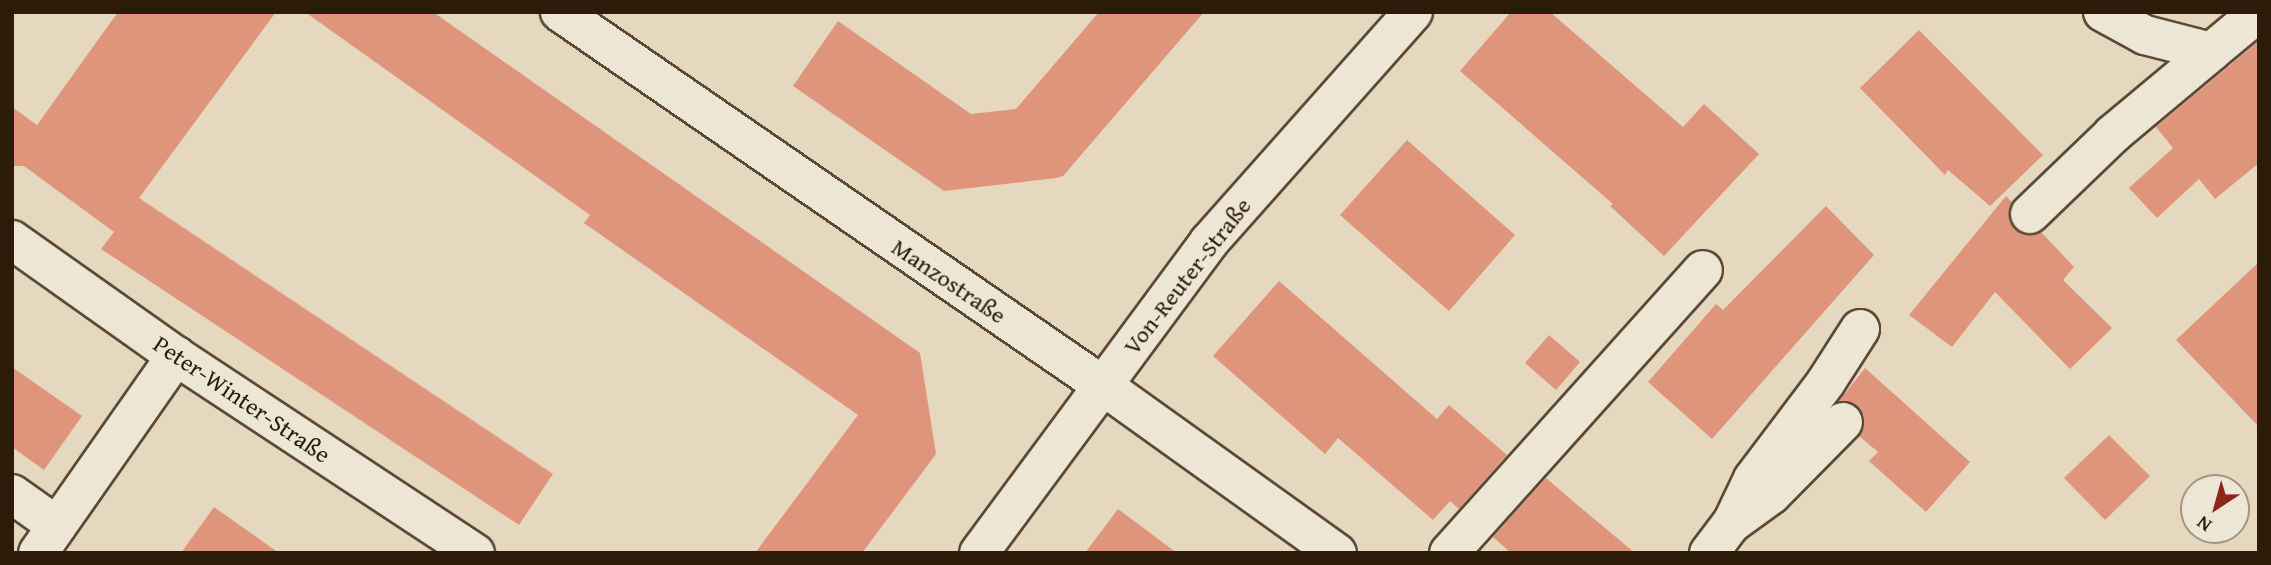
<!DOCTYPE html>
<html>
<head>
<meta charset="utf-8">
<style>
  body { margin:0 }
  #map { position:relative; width:2271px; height:565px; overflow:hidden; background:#e5d8bf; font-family:"Gentium Book Plus",serif }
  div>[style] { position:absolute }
  .building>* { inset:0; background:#df957b }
  .roads { filter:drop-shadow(2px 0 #5a4a36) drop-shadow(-2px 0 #5a4a36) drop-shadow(0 2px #5a4a36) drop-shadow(0 -2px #5a4a36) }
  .minor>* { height:38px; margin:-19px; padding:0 19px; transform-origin:19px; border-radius:19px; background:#eee6d5 }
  span { translate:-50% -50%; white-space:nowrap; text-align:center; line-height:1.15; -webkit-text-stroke:5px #eee6d5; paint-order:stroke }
  .street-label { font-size:24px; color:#2c1b09 }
  .frame { position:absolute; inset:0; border:14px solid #2c1b09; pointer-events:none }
  .north { position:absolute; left:2180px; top:474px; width:70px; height:70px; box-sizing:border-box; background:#eee6d5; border:2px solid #a09583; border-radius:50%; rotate:216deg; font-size:19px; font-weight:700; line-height:28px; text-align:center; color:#2c1b09 }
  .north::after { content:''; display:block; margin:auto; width:24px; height:32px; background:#8f2418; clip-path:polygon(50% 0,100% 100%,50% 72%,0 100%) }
</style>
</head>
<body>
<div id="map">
  <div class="building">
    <i style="clip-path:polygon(118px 12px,276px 12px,139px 198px,553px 474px,519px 525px,101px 249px,114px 232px,24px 166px,12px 166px,12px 107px,37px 125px)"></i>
    <i style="clip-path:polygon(305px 12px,433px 12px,920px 353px,936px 454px,862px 553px,755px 553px,858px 415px,584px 223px,590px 215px)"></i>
    <i style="clip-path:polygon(1099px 12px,1204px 12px,1063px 176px,1056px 178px,944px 191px,793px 86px,838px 21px,971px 114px,1016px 109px)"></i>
    <i style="clip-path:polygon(1511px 12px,1550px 12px,1683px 127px,1704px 104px,1759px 154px,1664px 256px,1610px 206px,1613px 204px,1460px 71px)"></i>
    <i style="clip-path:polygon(1919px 30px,2043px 155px,1990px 206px,1948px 170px,1945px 175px,1860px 88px)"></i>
    <i style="clip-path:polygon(2259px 41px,2259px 163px,2215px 199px,2199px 179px,2157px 218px,2129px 188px,2173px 148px,2156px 127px)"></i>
    <i style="clip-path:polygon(1407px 140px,1515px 235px,1449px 311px,1340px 215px)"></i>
    <i style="clip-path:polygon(2006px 196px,2012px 202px,2009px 219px,2014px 229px,2025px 235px,2041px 232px,2074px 267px,2063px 280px,2112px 328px,2070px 369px,1995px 292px,1952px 347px,1909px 315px)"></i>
    <i style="clip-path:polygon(1826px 206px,1874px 255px,1712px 439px,1648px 382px,1716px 304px,1723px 310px)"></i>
    <i style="clip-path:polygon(2259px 262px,2259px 427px,2176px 340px)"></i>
    <i style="clip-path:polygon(1279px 281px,1437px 419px,1449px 405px,1507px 455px,1459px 509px,1450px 501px,1433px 520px,1338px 438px,1325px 454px,1213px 356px)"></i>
    <i style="clip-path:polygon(1549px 335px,1580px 362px,1556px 390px,1525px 363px)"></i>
    <i style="clip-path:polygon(12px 367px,82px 416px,44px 470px,12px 447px)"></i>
    <i style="clip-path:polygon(1865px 368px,1970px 462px,1926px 512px,1869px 461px,1878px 452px,1859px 436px,1864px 427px,1864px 416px,1858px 406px,1839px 401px)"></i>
    <i style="clip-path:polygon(2109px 435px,2150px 476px,2105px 520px,2064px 478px)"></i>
    <i style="clip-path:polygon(1546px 478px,1575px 503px,1635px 553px,1511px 553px,1493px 537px)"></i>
    <i style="clip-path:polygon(214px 507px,279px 553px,181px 553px)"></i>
    <i style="clip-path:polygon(1118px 509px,1177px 553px,1085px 553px)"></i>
  </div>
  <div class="roads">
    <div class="minor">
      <i style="left:560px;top:12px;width:658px;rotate:34.54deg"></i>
      <i style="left:1102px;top:385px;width:289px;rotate:35.6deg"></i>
      <i style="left:2103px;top:12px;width:48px;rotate:28.7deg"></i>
      <i style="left:2145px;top:35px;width:68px;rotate:14.4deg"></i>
      <i style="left:2211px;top:52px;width:62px;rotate:-39.8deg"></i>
      <i style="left:2030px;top:214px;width:115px;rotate:-43.9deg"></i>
      <i style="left:2113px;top:134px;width:128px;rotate:-39.9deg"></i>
      <i style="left:12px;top:240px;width:201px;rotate:35.3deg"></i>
      <i style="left:176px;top:356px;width:358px;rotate:33.4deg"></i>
      <i style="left:12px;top:494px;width:55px;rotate:35.4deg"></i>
      <i style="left:1732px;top:523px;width:49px;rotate:-64.5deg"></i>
      <i style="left:1753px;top:479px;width:121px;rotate:-53deg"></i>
      <i style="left:1826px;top:382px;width:63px;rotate:-57.3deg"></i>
      <i style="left:38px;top:553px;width:241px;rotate:-55deg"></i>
      <i style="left:979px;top:553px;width:387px;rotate:-53.5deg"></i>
      <i style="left:1209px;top:242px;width:307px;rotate:-48.4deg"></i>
      <i style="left:1449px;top:553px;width:380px;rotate:-48.1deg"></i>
      <i style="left:1709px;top:553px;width:38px;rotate:-53deg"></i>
      <i style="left:1732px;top:523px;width:49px;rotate:-35.9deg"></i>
      <i style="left:1772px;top:494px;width:101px;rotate:-45.4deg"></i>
    </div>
  </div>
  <div class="street-label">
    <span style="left:1187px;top:276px;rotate:-52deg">Von-Reuter-Straße</span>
    <span style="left:949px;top:281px;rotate:34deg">Manzostraße</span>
    <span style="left:242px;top:399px;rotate:34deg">Peter-Winter-Straße</span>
  </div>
  <div class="frame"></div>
  <div class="north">N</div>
</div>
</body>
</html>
